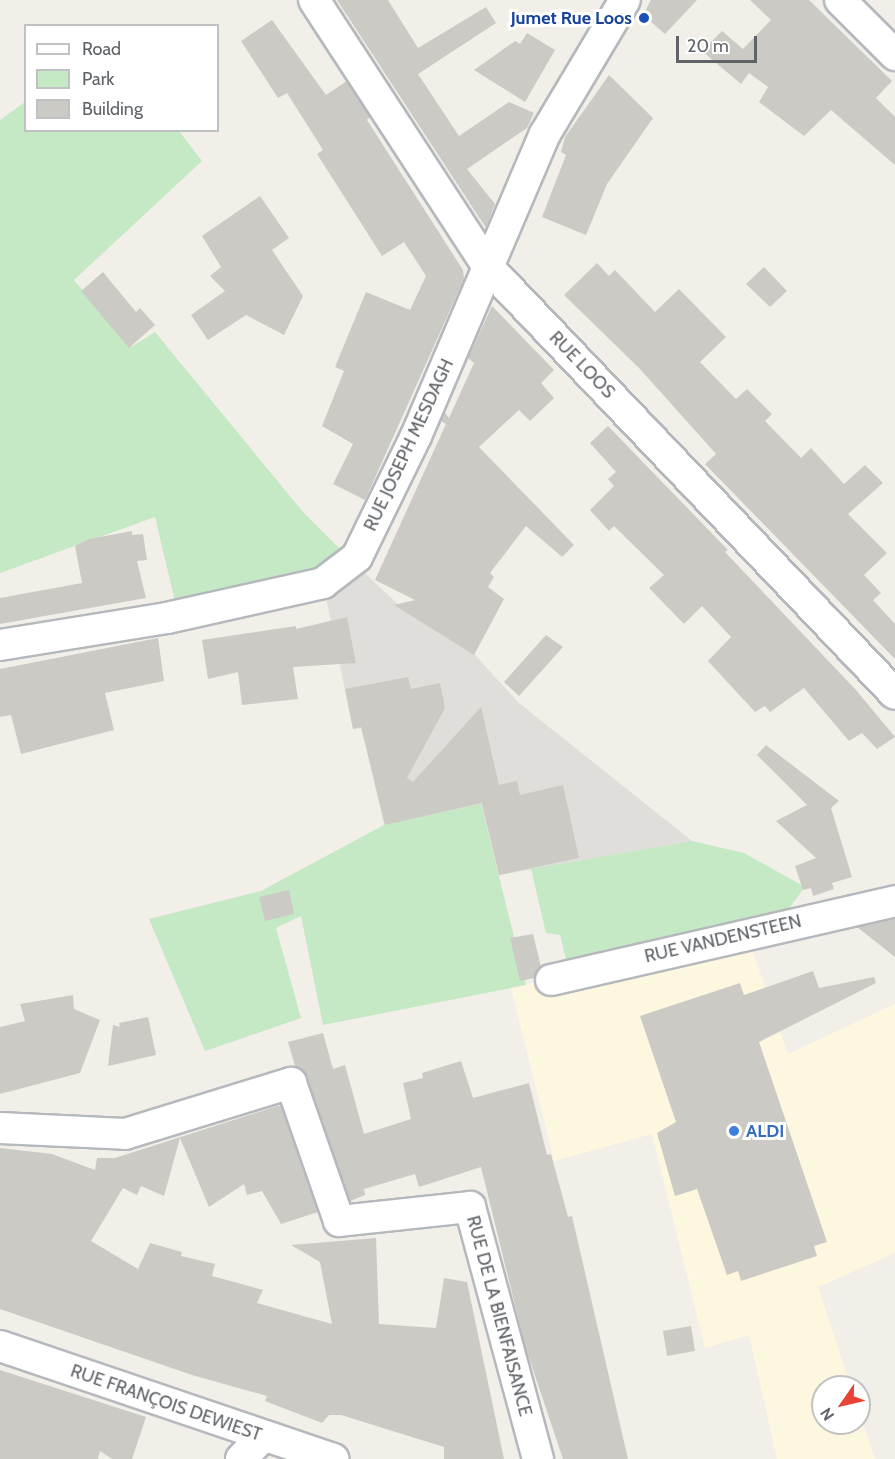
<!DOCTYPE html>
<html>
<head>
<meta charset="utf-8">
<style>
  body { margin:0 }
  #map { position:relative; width:895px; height:1459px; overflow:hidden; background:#f1efe8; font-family:Cabin,sans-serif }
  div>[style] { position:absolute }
  .commercial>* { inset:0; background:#fef7e0 }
  .industrial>* { inset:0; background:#e0deda }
  .green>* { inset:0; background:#c5e8c5 }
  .building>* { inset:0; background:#cccac5 }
  .roads { filter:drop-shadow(2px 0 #b5b8bc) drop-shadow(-2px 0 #b5b8bc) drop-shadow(0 2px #b5b8bc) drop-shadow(0 -2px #b5b8bc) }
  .minor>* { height:30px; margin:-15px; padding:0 15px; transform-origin:15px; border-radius:15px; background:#fff }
  .dots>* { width:16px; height:16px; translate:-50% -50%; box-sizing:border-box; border:3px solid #fff; border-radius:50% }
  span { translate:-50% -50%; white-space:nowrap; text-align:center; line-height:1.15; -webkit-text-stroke:6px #fff; paint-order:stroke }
  .transit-label { font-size:18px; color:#164399; font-weight:700 }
  .right { translate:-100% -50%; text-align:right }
  .street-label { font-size:18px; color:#5f6368 }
  .shop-label { font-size:18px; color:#366cbe; font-weight:700 }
  .left { translate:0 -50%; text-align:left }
  .legend { position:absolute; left:24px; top:24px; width:195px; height:108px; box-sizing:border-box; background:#fff; border:2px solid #bfc1c3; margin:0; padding:8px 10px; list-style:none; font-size:18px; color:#5f6368 }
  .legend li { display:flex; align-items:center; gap:12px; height:30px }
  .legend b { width:30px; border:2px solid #bfc1c3 }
  .north { position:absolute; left:811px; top:1375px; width:60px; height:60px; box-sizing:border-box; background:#fff; border:2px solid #bfc1c3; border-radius:50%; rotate:236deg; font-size:16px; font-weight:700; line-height:24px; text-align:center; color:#5f6368 }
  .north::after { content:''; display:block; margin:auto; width:21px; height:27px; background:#ea4335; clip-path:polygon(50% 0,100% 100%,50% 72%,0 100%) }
  .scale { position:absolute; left:676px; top:36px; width:81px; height:27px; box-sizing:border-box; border:3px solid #5f6368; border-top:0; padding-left:8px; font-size:18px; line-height:21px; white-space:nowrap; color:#5f6368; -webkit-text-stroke:4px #fff; paint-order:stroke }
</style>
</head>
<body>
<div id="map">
  <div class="commercial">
    <i style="clip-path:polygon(747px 934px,788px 1054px,895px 1004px,895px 1253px,818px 1287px,851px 1387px,823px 1387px,823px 1423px,859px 1423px,859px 1412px,875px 1459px,777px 1459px,749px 1335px,705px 1348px,652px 1134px,554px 1161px,511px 988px)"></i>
  </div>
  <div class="industrial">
    <i style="clip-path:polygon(352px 561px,405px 611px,474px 654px,519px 703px,692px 841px,499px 875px,481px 805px,384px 825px,362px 728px,353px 729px,323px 583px)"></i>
  </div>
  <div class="green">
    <i style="clip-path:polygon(25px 102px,26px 130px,179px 131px,202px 161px,74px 280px,131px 347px,155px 332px,303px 512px,352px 561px,175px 601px,155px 517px,0 573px,0 120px)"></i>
    <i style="clip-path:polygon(481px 804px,526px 985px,323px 1025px,301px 916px,276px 928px,301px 1018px,205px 1051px,149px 919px,261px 891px,384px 825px)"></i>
    <i style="clip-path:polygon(692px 841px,744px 853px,805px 887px,775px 927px,570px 975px,560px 935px,546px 933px,531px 869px)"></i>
  </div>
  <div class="building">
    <i style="clip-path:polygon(337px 0,388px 0,418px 48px,486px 7px,496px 23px,418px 74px,459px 136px,509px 102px,534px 113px,527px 128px,467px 169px,495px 204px,486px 228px)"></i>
    <i style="clip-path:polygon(651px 0,697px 0,665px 34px,643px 15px)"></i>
    <i style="clip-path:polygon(750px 0,809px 0,892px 81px,876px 98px,895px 117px,895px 165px,831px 110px,804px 136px,759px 102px,768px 87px,749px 73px,741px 84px,702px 51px,722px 31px,743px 49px,771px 20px)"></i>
    <i style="clip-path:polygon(272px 20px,326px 95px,347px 81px,370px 117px,367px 120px,463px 270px,464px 279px,365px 500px,333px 484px,353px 444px,322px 426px,344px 371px,335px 367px,366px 292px,410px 310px,426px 276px,404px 242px,382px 256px,317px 154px,323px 150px,287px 93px,278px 98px,241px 41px)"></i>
    <i style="clip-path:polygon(527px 33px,555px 50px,525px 102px,474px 70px,515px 41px,520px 44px)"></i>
    <i style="clip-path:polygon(609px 75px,653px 118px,607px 184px,586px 235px,542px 217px,566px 155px,561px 152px,565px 137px)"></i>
    <i style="clip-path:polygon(260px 196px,289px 238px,272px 250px,303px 296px,284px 335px,246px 315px,208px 340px,191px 315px,225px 291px,210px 276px,221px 267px,202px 236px)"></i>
    <i style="clip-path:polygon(597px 263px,609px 276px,615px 270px,655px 312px,679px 289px,726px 337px,700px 362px,736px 399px,747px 389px,772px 414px,765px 421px,801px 458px,811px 448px,844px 484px,865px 465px,883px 483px,848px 514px,887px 553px,864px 575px,881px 593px,873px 600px,895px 624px,895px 659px,705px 464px,716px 454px,640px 369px,564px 295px)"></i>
    <i style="clip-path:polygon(764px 267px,787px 291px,770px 307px,746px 284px)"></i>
    <i style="clip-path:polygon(103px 272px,136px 312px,140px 308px,155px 325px,129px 348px,81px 291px)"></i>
    <i style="clip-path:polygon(492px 306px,554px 370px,541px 383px,554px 398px,530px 421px,519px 410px,479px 447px,574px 545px,562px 557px,526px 526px,490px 573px,494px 577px,488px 587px,504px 599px,474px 655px,394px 605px,415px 600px,375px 580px,446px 424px,441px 421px,445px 413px,449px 418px,474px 363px,468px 358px)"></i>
    <i style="clip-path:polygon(608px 426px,728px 550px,725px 552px,856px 690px,895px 737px,877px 749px,862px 733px,849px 741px,804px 688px,770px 712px,765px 706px,755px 712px,708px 661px,731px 637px,702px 606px,684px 624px,649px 588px,664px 575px,614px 526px,609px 531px,590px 510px,614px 486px,608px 479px,616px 472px,590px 443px)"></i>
    <i style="clip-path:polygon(132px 531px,132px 535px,143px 534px,147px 560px,137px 561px,146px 598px,0 624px,0 598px,82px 583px,75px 546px,89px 539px)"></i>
    <i style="clip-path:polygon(347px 617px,356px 663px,293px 667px,298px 699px,242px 705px,238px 672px,208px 679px,202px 640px,296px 626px,296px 629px)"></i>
    <i style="clip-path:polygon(546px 635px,563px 647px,519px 696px,504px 682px)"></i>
    <i style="clip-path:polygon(158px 638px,164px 681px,105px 693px,114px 730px,21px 754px,11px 715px,0 717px,0 669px)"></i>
    <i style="clip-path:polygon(408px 677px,411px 689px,440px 683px,445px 708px,407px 778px,413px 782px,481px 707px,499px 785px,517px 781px,520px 795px,563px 785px,579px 858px,499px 875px,482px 803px,385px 825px,361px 727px,353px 729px,345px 689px)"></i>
    <i style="clip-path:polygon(766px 745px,839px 801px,831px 808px,852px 877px,832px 883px,834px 889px,813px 896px,811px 888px,803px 890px,795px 866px,816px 858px,776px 821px,807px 805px,757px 755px)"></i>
    <i style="clip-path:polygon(289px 890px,294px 914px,265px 921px,259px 897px)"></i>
    <i style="clip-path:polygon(895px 919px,895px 957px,857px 927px,891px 920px)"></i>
    <i style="clip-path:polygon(533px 934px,541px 967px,534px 978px,520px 981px,510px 938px)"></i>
    <i style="clip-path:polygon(813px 971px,819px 988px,874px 977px,876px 983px,759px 1042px,827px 1242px,814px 1246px,817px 1256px,741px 1281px,738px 1271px,727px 1275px,697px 1189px,675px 1196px,657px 1133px,676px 1122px,640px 1016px,740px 983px,744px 995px)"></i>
    <i style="clip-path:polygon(73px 995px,74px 1009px,100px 1020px,80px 1073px,0 1094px,0 1027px,25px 1021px,20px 1004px)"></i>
    <i style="clip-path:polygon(148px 1017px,156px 1055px,108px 1066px,113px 1025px,120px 1027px,119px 1023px)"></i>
    <i style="clip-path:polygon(323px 1033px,333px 1069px,345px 1065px,364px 1134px,411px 1119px,403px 1083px,423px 1078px,422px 1073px,461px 1061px,473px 1098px,529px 1083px,547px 1155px,551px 1154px,568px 1217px,572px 1216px,628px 1459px,563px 1459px,525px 1346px,481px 1167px,419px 1187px,415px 1174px,364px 1189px,365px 1195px,350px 1201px,307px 1077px,295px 1066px,288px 1042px)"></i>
    <i style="clip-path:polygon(277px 1106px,281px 1106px,318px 1212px,281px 1224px,262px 1191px,247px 1195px,244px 1184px,209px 1207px,180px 1138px,164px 1196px,141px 1186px,137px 1195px,123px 1188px,91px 1241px,138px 1269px,150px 1243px,182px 1252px,181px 1256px,215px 1264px,212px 1276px,263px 1290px,257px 1303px,332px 1324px,320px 1262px,291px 1245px,376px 1238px,379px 1324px,436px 1328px,444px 1278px,467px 1282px,504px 1459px,444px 1459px,444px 1447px,341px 1415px,329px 1415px,322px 1423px,265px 1401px,267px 1396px,192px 1375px,0 1309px,0 1148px,52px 1154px,95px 1170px,97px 1158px,115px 1158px)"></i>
    <i style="clip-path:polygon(691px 1326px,695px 1351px,667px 1356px,663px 1331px)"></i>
    <i style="clip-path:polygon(0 1370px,146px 1417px,132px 1459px,112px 1459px,100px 1451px,98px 1459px,0 1459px)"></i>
  </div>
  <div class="roads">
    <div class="minor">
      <i style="left:314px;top:0;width:320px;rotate:56.9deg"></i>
      <i style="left:489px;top:268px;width:588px;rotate:46.38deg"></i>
      <i style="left:840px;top:0;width:78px;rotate:45deg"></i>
      <i style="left:0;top:645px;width:169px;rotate:-9.2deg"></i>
      <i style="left:167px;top:618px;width:160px;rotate:-12.6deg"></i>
      <i style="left:323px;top:583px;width:43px;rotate:-37.4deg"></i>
      <i style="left:357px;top:557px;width:135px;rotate:-64deg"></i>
      <i style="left:416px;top:436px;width:328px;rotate:-66.9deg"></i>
      <i style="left:545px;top:134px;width:156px;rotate:-59.2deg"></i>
      <i style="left:551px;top:980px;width:353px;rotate:-12.9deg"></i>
      <i style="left:0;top:1128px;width:125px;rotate:2.7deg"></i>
      <i style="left:125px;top:1134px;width:174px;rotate:-17.1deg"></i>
      <i style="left:291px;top:1083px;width:146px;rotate:70.8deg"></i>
      <i style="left:339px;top:1221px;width:132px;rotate:-6.1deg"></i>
      <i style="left:470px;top:1207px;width:261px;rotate:74.9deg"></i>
      <i style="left:0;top:1346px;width:352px;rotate:18.7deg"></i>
      <i style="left:241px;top:1459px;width:32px;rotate:-46deg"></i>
    </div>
  </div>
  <div class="dots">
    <i style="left:644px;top:18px;background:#1a4fb4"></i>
    <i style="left:734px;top:1131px;background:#3f7fe0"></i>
  </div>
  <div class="transit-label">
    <span class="right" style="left:632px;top:18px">Jumet Rue Loos</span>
  </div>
  <div class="street-label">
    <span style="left:582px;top:365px;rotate:46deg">RUE LOOS</span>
    <span style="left:409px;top:445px;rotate:-65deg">RUE JOSEPH MESDAGH</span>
    <span style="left:723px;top:939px;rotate:-13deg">RUE VANDENSTEEN</span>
    <span style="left:499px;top:1316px;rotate:75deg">RUE DE LA BIENFAISANCE</span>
    <span style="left:166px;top:1403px;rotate:19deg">RUE FRANÇOIS DEWIEST</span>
  </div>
  <div class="shop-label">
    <span class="left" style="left:746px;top:1131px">ALDI</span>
  </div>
  <ul class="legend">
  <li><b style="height:8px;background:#fff"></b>Road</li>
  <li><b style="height:16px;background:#c5e8c5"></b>Park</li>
  <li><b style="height:16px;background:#cccac5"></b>Building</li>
  </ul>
  <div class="north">N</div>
  <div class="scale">20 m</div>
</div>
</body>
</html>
